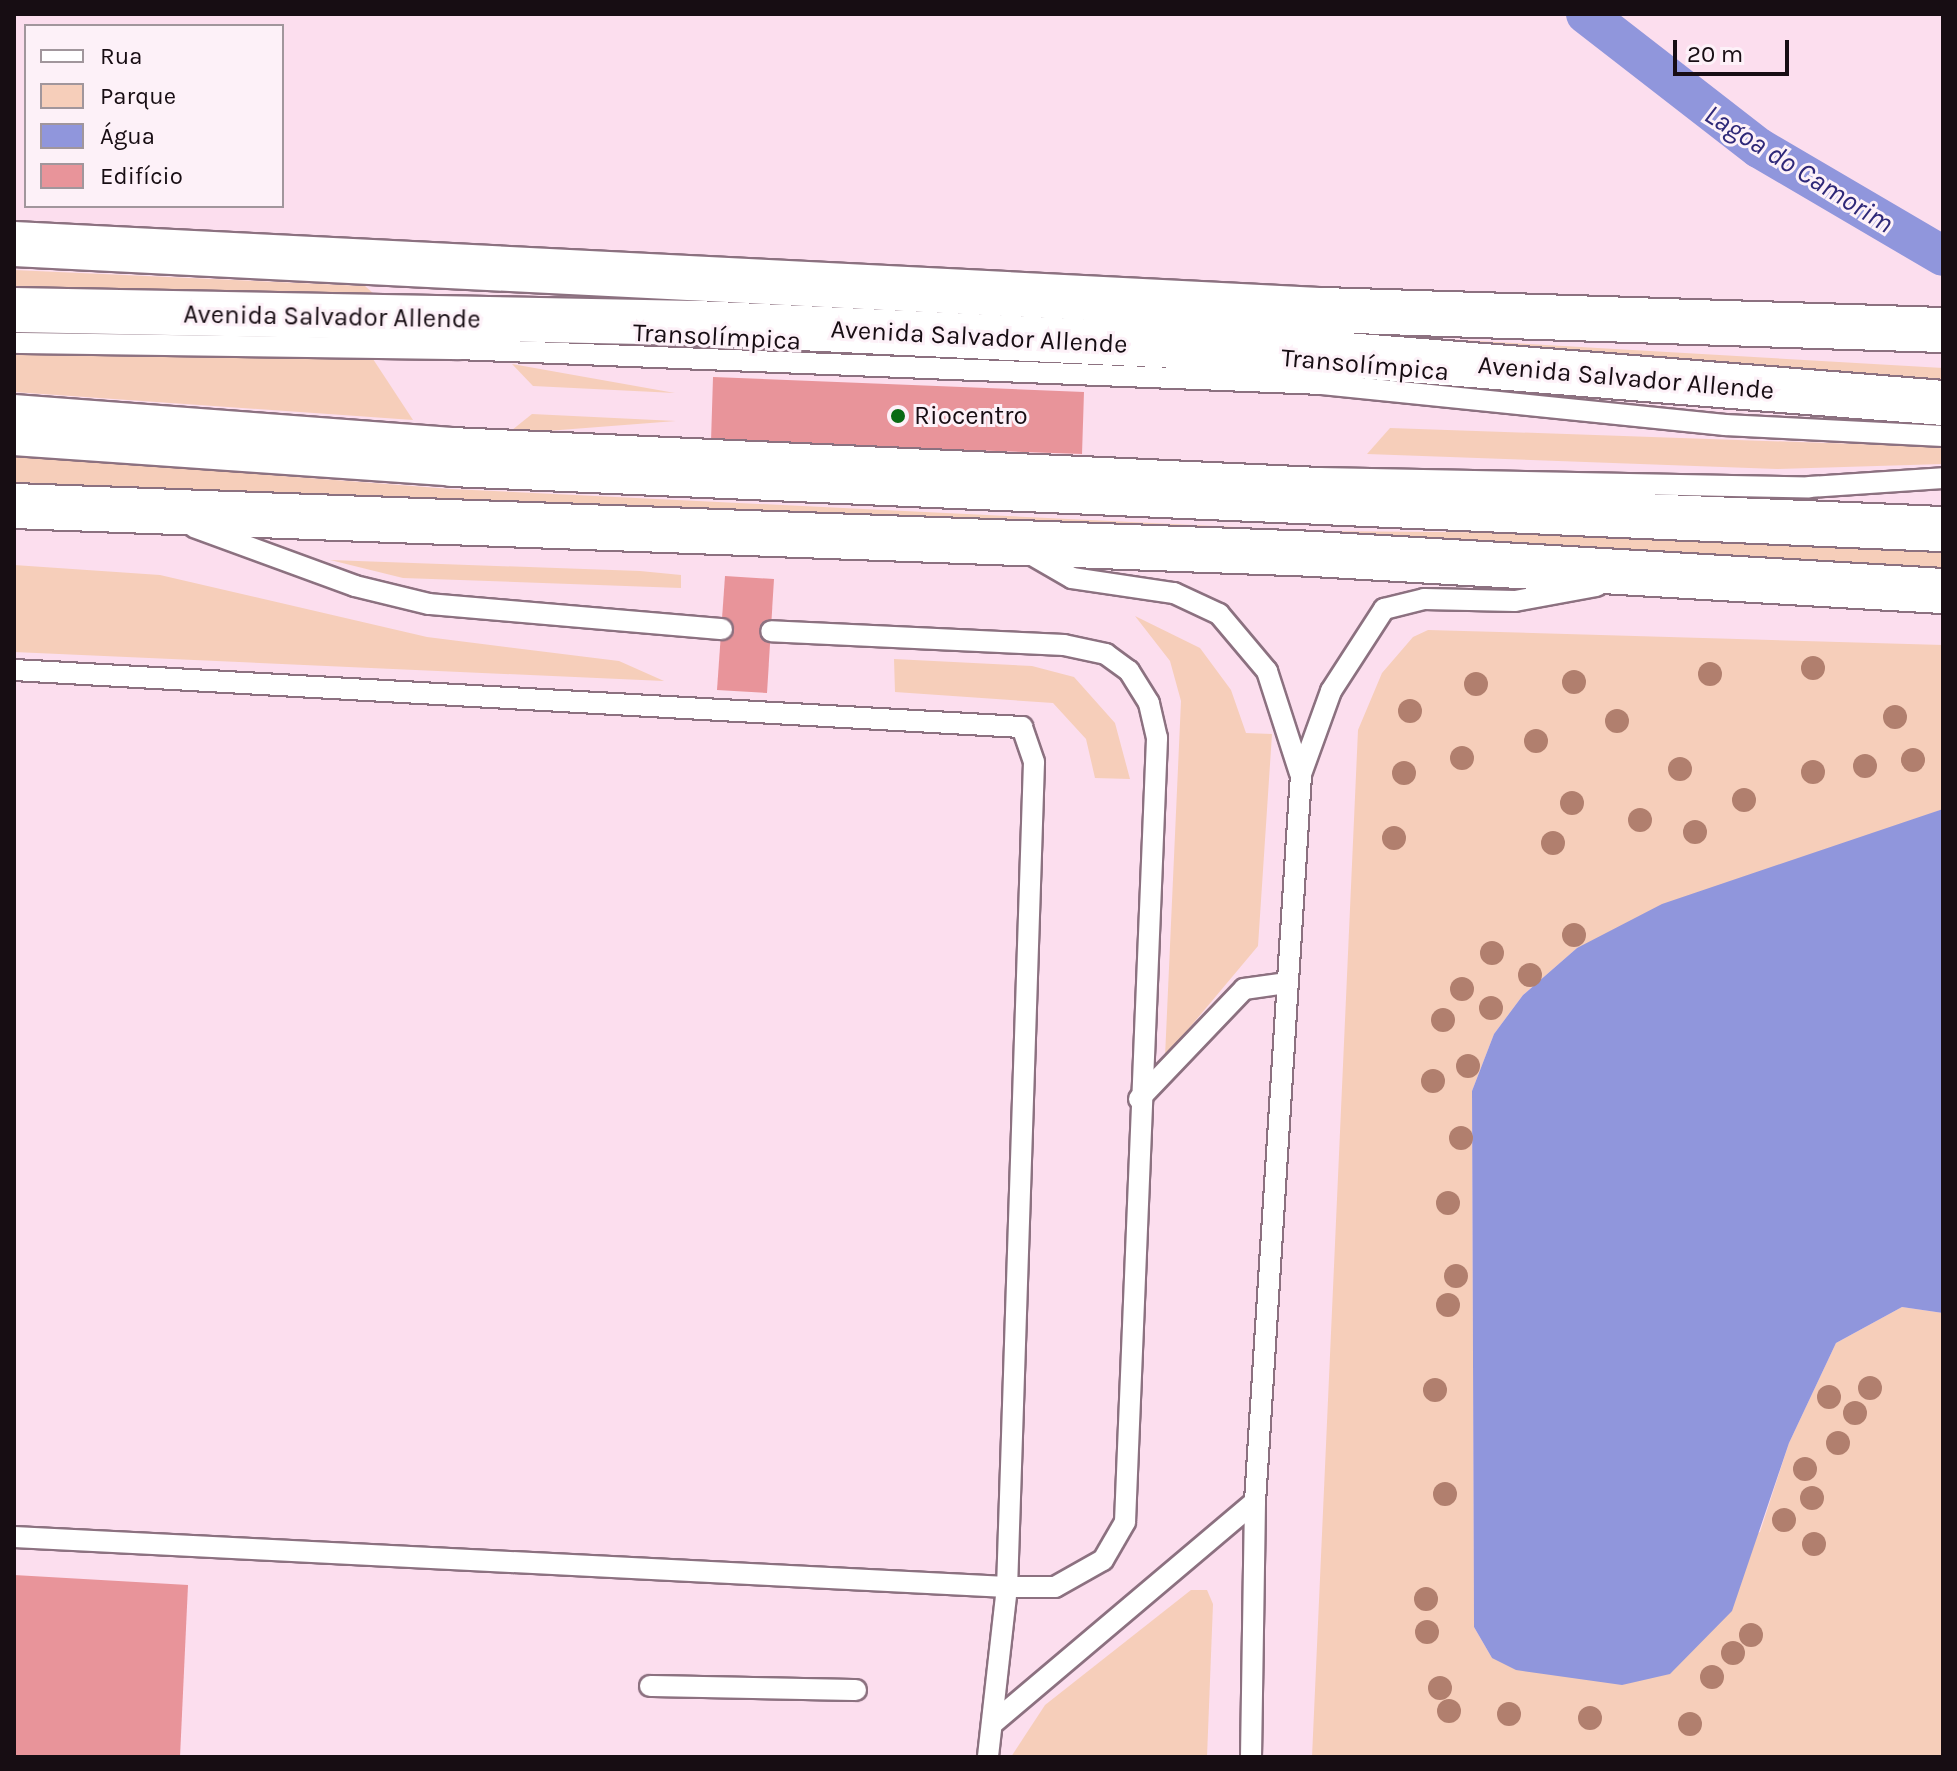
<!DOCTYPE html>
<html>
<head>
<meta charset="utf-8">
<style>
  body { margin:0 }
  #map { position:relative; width:1957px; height:1771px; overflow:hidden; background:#fcdeee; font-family:Karla,sans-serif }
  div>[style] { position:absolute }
  .green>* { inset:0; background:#f6ceba }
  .water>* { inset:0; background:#9096dc }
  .canal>* { height:40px; margin:-20px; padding:0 20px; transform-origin:20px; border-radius:20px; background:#9096dc }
  .building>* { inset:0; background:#e8949a }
  .roads { filter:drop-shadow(2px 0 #8c7180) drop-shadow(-2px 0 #8c7180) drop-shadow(0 2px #8c7180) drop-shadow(0 -2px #8c7180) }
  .lane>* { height:20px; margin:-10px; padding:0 10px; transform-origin:10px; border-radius:10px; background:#fff }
  .primary>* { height:44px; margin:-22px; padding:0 22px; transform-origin:22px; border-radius:22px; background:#fff }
  .highway>* { height:44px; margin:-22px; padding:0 22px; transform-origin:22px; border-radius:22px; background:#fff }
  .trees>* { width:24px; height:24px; margin:-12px; border-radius:50%; background:#b17f6e }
  .dots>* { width:22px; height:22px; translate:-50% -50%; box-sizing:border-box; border:4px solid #fdf1f8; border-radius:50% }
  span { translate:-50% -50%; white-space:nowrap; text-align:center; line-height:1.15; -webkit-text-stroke:6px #fdf1f8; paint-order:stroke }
  .street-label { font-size:26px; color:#170d13 }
  .poi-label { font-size:26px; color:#170d13 }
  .left { translate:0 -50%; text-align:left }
  .water-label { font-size:28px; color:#2e2878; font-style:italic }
  .frame { position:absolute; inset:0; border:16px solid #170d13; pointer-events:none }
  .legend { position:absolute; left:24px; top:24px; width:260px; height:184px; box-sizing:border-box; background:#fdf1f8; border:2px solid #a1969c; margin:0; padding:10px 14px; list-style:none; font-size:24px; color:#170d13 }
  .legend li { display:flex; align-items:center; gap:16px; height:40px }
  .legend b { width:40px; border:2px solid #a1969c }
  .scale { position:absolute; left:1673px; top:40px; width:116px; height:36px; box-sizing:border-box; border:4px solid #170d13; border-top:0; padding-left:10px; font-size:24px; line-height:28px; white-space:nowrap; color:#170d13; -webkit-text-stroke:6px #fdf1f8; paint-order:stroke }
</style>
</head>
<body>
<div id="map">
  <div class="green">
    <i style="clip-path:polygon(14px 270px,365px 286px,374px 294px,14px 298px)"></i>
    <i style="clip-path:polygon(1339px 333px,1943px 368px,1943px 382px)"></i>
    <i style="clip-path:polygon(14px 354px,373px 359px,413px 420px,14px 392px)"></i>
    <i style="clip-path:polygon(512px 364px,675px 393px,533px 386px)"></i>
    <i style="clip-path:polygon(532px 414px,676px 421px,507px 434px)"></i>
    <i style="clip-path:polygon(1390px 428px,1943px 447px,1943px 464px,1777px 469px,1367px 454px)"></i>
    <i style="clip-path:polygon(14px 455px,451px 489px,1316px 531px,1782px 535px,1943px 545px,1943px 570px,14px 482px)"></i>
    <i style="clip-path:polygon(330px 560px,640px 571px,681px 575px,681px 588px,403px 578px)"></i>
    <i style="clip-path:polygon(14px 565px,160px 575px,427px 637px,619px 661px,664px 681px,14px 652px)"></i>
    <i style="clip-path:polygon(1135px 616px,1200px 648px,1231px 690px,1246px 733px,1272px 734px,1258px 946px,1165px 1057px,1181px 701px,1170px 661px)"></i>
    <i style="clip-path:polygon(1428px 630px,1943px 645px,1943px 809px,1577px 948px,1523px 995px,1494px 1034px,1472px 1091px,1474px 1627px,1492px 1658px,1760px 1532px,1789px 1443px,1836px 1343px,1902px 1307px,1943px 1313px,1943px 1757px,1312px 1757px,1358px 730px,1382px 673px,1413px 637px)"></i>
    <i style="clip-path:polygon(894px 659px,1032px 666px,1074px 677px,1115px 723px,1130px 779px,1095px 778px,1086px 739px,1053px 703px,895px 692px)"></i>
    <i style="clip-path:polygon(1191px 1590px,1207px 1590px,1213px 1604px,1207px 1757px,1011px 1757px,1045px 1705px)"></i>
  </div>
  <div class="water">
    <i style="clip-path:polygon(1943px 809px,1943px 1313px,1902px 1307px,1836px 1343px,1789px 1443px,1732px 1611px,1670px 1674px,1622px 1685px,1516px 1670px,1492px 1658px,1474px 1627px,1472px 1091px,1494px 1034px,1523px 995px,1577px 948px,1662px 904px)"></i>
  </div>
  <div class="canal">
    <i style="left:1586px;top:14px;width:219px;rotate:37.8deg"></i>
    <i style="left:1759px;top:148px;width:213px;rotate:30.4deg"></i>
  </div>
  <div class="building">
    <i style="clip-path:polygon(713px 377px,1084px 392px,1082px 454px,711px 441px)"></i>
    <i style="clip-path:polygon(725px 576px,774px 579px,767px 693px,717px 690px)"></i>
    <i style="clip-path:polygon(14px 1575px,188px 1585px,180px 1757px,14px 1757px)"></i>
  </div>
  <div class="roads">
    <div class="lane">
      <i style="left:14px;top:343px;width:444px;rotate:0.8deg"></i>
      <i style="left:458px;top:349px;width:865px;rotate:2.32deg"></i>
      <i style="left:1322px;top:384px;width:405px;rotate:5.8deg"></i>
      <i style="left:1725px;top:425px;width:218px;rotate:2.9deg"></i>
      <i style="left:14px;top:405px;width:439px;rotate:4.3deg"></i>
      <i style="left:452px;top:438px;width:868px;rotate:2.64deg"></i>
      <i style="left:1319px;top:478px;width:490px;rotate:1.1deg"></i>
      <i style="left:1809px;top:487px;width:134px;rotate:-3.8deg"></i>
      <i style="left:194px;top:527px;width:171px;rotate:20.1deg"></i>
      <i style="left:355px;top:586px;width:76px;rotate:13.7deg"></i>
      <i style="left:429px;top:604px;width:294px;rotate:4.9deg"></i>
      <i style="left:1027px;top:552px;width:52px;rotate:30deg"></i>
      <i style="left:1072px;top:578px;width:103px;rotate:8.4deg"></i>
      <i style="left:1174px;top:593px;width:50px;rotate:25deg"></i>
      <i style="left:1219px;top:614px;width:75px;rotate:49.9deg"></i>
      <i style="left:1267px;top:671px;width:107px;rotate:72.1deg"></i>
      <i style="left:14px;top:670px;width:1010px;rotate:3.24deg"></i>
      <i style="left:1022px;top:727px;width:37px;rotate:71deg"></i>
      <i style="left:1034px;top:762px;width:825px;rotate:91.87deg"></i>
      <i style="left:1007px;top:1587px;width:171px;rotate:96.4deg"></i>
      <i style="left:1139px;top:1099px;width:152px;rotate:-46.3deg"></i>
      <i style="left:1244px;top:989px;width:42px;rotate:-8.1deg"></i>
      <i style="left:14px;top:1537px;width:994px;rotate:2.88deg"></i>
      <i style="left:1007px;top:1587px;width:48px"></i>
      <i style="left:1055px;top:1587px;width:55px;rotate:-29.4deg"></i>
      <i style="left:1103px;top:1560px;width:44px;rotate:-59.9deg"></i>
      <i style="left:1125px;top:1522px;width:785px;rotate:-87.66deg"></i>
      <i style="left:1157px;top:738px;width:36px;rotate:-103deg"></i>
      <i style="left:1149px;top:703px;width:38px;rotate:-122deg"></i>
      <i style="left:1129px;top:671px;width:29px;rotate:-144deg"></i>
      <i style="left:1106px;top:654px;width:43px;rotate:-167.9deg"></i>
      <i style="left:1064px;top:645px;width:293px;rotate:-177.3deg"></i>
      <i style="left:650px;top:1686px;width:206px;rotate:1.1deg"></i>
      <i style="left:992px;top:1724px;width:344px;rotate:-40.2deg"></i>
      <i style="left:1251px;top:1757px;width:255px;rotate:-89.1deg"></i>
      <i style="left:1255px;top:1502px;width:729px;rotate:-86.38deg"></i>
      <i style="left:1301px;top:774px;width:88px;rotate:-70.1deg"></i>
      <i style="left:1331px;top:691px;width:98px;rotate:-57.1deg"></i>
      <i style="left:1384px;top:609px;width:41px;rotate:-14deg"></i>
      <i style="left:1424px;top:599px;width:91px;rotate:1.3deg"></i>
      <i style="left:1515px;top:601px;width:83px;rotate:-10.4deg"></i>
    </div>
    <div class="primary">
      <i style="left:14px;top:244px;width:1311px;rotate:2.89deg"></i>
      <i style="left:1323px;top:310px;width:620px;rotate:1.85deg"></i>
      <i style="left:14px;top:506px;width:1301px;rotate:2.11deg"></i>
      <i style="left:1314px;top:554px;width:630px;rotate:3.37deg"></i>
    </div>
    <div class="highway">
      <i style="left:14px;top:310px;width:682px;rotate:1.09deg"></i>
      <i style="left:696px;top:323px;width:627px;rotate:2.74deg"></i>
      <i style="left:1322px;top:353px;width:623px;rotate:4.6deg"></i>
      <i style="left:14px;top:433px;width:439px;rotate:4deg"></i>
      <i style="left:452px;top:464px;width:1492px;rotate:2.5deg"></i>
    </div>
  </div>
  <div class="trees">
    <i style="left:1813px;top:668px"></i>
    <i style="left:1710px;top:674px"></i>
    <i style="left:1574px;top:682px"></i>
    <i style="left:1476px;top:684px"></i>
    <i style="left:1410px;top:711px"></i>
    <i style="left:1895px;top:717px"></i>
    <i style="left:1617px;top:721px"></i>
    <i style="left:1536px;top:741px"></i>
    <i style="left:1462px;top:758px"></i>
    <i style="left:1913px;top:760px"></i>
    <i style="left:1865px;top:766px"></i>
    <i style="left:1680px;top:769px"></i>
    <i style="left:1813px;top:772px"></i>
    <i style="left:1404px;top:773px"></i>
    <i style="left:1744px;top:800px"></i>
    <i style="left:1572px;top:803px"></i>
    <i style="left:1640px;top:820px"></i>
    <i style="left:1695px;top:832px"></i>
    <i style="left:1394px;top:838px"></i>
    <i style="left:1553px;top:843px"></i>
    <i style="left:1574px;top:935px"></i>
    <i style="left:1492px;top:953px"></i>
    <i style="left:1530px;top:975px"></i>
    <i style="left:1462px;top:989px"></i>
    <i style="left:1491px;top:1008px"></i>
    <i style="left:1443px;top:1020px"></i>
    <i style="left:1468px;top:1066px"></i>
    <i style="left:1433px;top:1081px"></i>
    <i style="left:1461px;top:1138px"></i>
    <i style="left:1448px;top:1203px"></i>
    <i style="left:1456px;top:1276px"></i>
    <i style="left:1448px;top:1305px"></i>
    <i style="left:1870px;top:1388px"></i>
    <i style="left:1435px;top:1390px"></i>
    <i style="left:1829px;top:1397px"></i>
    <i style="left:1855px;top:1413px"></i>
    <i style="left:1838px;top:1443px"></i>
    <i style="left:1805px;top:1469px"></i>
    <i style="left:1445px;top:1494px"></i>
    <i style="left:1812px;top:1498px"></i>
    <i style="left:1784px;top:1520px"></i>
    <i style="left:1814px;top:1544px"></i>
    <i style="left:1426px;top:1599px"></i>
    <i style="left:1427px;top:1632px"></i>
    <i style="left:1751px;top:1635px"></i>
    <i style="left:1733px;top:1653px"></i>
    <i style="left:1712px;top:1677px"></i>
    <i style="left:1440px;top:1688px"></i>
    <i style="left:1449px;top:1711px"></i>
    <i style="left:1509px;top:1714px"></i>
    <i style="left:1590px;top:1718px"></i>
    <i style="left:1690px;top:1724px"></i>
  </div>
  <div class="dots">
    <i style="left:898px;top:416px;background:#0a6a14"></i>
  </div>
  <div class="street-label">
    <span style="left:332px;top:317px;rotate:1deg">Avenida Salvador Allende</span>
    <span style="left:717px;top:337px;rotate:3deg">Transolímpica</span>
    <span style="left:979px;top:337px;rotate:3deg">Avenida Salvador Allende</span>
    <span style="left:1365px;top:365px;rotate:5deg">Transolímpica</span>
    <span style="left:1626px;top:378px;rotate:5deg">Avenida Salvador Allende</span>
  </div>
  <div class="poi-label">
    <span class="left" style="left:914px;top:416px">Riocentro</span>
  </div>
  <div class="water-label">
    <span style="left:1799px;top:169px;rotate:32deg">Lagoa do Camorim</span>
  </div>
  <div class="frame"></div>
  <ul class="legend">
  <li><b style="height:10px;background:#fff"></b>Rua</li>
  <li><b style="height:22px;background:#f6ceba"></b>Parque</li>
  <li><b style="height:22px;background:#9096dc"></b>Água</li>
  <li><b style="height:22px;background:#e8949a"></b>Edifício</li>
  </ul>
  <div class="scale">20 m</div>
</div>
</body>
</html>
